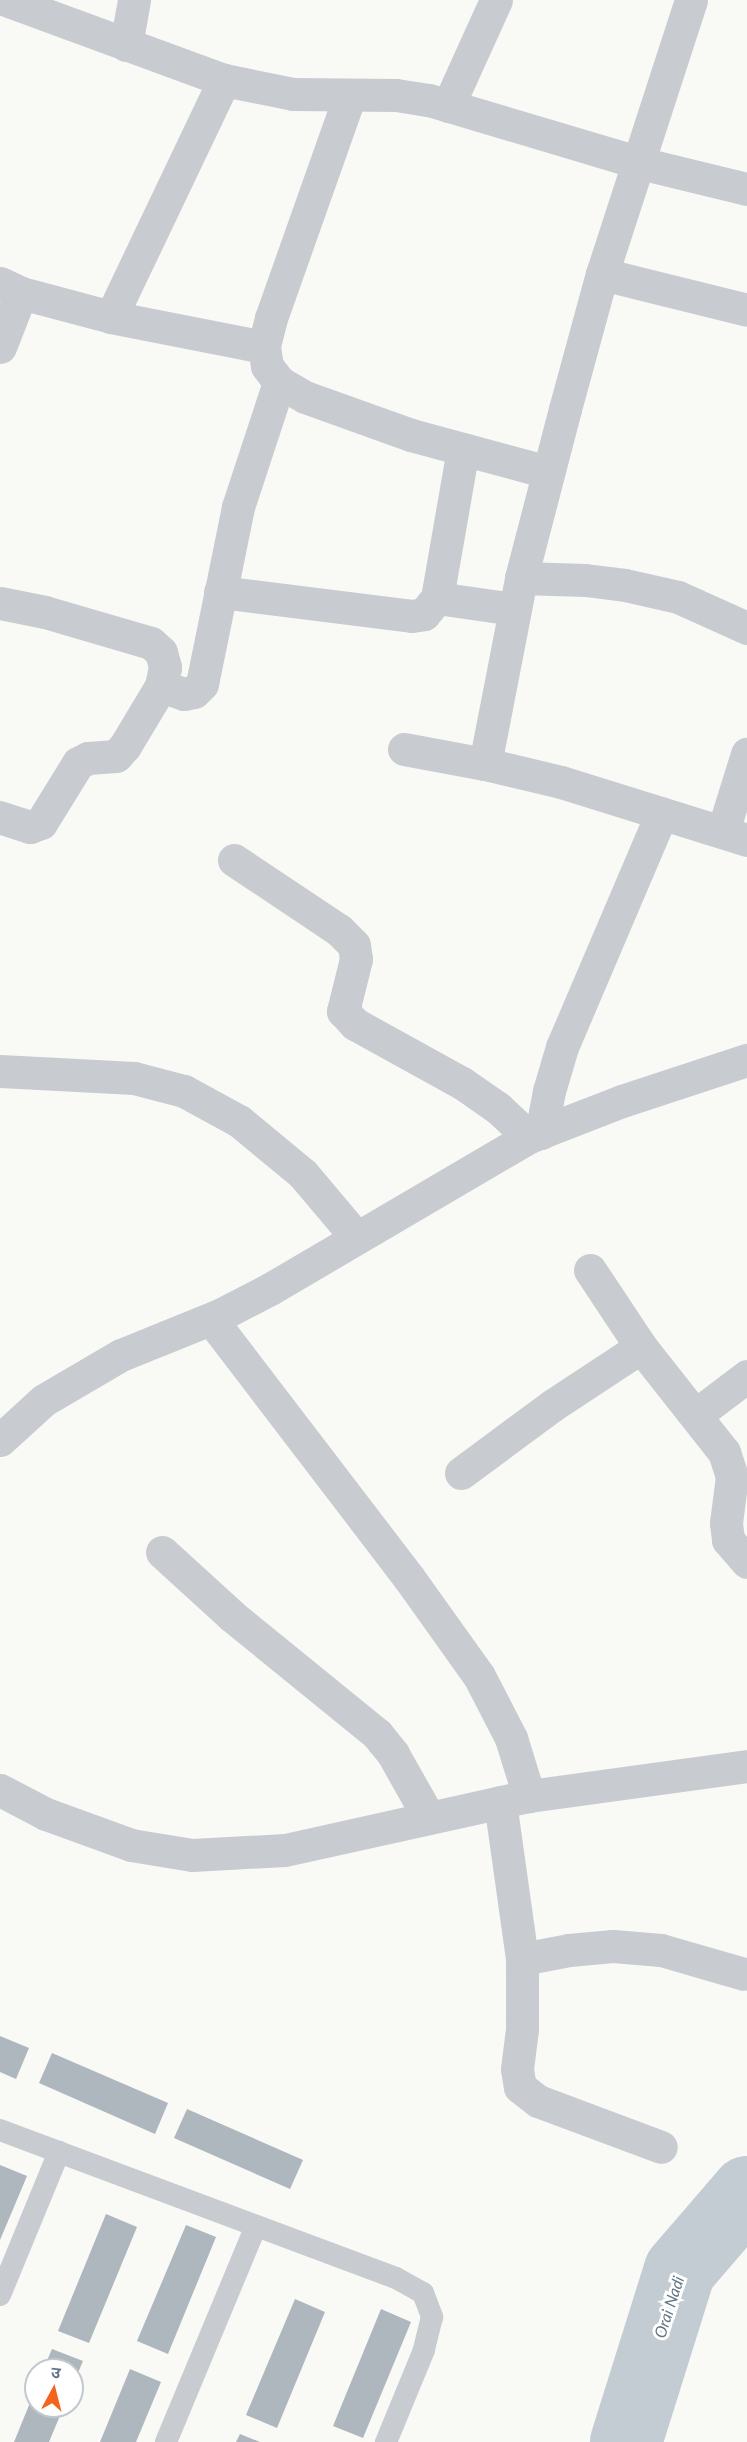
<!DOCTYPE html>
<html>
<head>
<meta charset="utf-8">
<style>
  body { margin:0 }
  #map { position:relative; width:747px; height:2442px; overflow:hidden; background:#f9f9f6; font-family:Lato,"Noto Sans Devanagari",sans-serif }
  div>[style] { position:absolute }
  .river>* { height:72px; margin:-36px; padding:0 36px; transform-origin:36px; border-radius:36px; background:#c2ccd2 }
  .building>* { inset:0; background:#aeb6be }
  .service>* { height:22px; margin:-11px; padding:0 11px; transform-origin:11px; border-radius:11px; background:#c8ccd0 }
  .minor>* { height:33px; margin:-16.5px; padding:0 16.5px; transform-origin:16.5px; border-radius:16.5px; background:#c8ccd0 }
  span { translate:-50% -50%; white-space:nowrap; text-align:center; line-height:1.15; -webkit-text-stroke:6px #fff; paint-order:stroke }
  .water-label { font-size:16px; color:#617785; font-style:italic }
  .north { position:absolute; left:24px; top:2358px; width:60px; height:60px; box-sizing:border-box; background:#fff; border:2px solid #c1c8d0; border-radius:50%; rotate:7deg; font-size:16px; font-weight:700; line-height:24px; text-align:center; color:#65768a }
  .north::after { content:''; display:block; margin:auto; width:21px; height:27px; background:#f3651c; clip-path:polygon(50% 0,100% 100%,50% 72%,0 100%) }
</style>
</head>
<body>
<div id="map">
  <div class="river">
    <i style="left:626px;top:2442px;width:180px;rotate:-72.6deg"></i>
    <i style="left:680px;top:2270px;width:103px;rotate:-49.3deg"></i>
  </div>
  <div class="building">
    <i style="clip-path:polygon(0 2036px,29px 2048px,16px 2079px,0 2072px)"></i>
    <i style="clip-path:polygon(52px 2053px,168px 2103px,155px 2134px,39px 2083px)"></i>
    <i style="clip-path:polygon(187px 2109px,303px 2160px,290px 2189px,174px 2138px)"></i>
    <i style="clip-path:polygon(0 2165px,27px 2176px,0 2240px)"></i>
    <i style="clip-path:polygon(106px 2214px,137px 2227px,89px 2343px,58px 2331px)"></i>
    <i style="clip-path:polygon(186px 2225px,216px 2237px,168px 2354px,137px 2341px)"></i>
    <i style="clip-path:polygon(295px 2299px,325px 2312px,277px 2428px,246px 2415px)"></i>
    <i style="clip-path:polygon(381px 2309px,411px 2322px,363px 2438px,333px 2426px)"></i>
    <i style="clip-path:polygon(52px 2349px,83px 2361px,72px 2387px,72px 2370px,43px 2370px)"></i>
    <i style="clip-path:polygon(130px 2369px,161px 2382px,136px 2442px,100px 2442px)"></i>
    <i style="clip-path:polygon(36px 2388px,36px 2406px,64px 2406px,49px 2442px,14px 2442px)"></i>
    <i style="clip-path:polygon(240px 2434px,260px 2442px,236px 2442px)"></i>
  </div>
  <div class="service">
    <i style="left:0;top:2130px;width:423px;rotate:20.5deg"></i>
    <i style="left:396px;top:2278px;width:31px;rotate:29deg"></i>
    <i style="left:423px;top:2293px;width:26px;rotate:69deg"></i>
    <i style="left:432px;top:2317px;width:34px;rotate:104deg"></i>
    <i style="left:424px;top:2350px;width:100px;rotate:112.4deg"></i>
    <i style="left:0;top:2295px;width:155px;rotate:-67.6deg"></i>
    <i style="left:166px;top:2442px;width:234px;rotate:-67.4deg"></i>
  </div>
  <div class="minor">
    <i style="left:6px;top:0;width:232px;rotate:20.2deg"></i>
    <i style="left:224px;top:80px;width:70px;rotate:11.5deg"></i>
    <i style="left:293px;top:94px;width:103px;rotate:0.6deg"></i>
    <i style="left:396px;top:95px;width:33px;rotate:9deg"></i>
    <i style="left:429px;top:100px;width:220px;rotate:16.6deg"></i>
    <i style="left:640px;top:163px;width:110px;rotate:13.7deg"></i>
    <i style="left:126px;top:45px;width:46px;rotate:-79.9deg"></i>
    <i style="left:350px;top:95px;width:237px;rotate:109.5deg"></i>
    <i style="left:271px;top:318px;width:30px;rotate:104deg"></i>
    <i style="left:264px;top:347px;width:19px;rotate:81deg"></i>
    <i style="left:267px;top:366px;width:20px;rotate:53deg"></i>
    <i style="left:279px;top:382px;width:30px;rotate:30deg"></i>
    <i style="left:305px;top:397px;width:113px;rotate:19.7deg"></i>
    <i style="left:411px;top:435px;width:142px;rotate:15.1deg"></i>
    <i style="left:448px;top:106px;width:116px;rotate:-65.6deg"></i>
    <i style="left:602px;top:274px;width:149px;rotate:13.9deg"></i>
    <i style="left:0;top:283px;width:23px;rotate:25deg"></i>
    <i style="left:21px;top:293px;width:93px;rotate:14.9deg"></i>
    <i style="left:111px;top:317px;width:156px;rotate:11.1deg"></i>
    <i style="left:111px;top:317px;width:263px;rotate:-64.5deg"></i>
    <i style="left:0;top:347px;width:58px;rotate:-68.7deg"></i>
    <i style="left:521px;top:578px;width:64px;rotate:1.8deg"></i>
    <i style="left:585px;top:580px;width:40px;rotate:7.1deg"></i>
    <i style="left:625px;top:585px;width:54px;rotate:12.8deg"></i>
    <i style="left:678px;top:597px;width:76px;rotate:24.2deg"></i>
    <i style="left:220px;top:592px;width:193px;rotate:7.1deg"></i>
    <i style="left:412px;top:616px;width:12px;rotate:-9deg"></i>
    <i style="left:424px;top:614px;width:21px;rotate:-51deg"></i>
    <i style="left:437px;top:598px;width:151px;rotate:-80.1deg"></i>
    <i style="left:437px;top:598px;width:78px;rotate:8.1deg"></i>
    <i style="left:0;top:603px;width:46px;rotate:11.3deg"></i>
    <i style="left:45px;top:612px;width:110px;rotate:16.3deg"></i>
    <i style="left:151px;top:643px;width:13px;rotate:42deg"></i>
    <i style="left:161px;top:652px;width:16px;rotate:75deg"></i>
    <i style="left:165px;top:667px;width:19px;rotate:102deg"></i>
    <i style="left:161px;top:686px;width:70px;rotate:121deg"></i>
    <i style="left:125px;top:746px;width:13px;rotate:132deg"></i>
    <i style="left:116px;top:756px;width:28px;rotate:176deg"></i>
    <i style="left:88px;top:758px;width:11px;rotate:153deg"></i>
    <i style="left:78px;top:763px;width:70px;rotate:121.7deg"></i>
    <i style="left:41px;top:823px;width:12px;rotate:160deg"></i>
    <i style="left:30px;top:827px;width:32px;rotate:-162deg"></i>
    <i style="left:161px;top:686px;width:24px;rotate:19deg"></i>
    <i style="left:184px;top:694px;width:10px;rotate:-11deg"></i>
    <i style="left:194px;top:692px;width:11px;rotate:-45deg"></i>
    <i style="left:202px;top:684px;width:181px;rotate:-78.5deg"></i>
    <i style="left:238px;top:507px;width:132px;rotate:-71.8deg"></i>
    <i style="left:404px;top:749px;width:82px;rotate:10.5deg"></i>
    <i style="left:485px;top:764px;width:78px;rotate:13.3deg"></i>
    <i style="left:561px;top:782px;width:195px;rotate:17.3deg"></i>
    <i style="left:485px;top:764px;width:189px;rotate:-79deg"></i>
    <i style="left:521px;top:578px;width:175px;rotate:-75.4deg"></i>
    <i style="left:565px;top:409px;width:140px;rotate:-74.7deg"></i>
    <i style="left:602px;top:274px;width:288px;rotate:-72deg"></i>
    <i style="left:723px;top:831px;width:81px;rotate:-72.7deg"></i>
    <i style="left:234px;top:860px;width:126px;rotate:33.7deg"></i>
    <i style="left:339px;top:930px;width:21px;rotate:45deg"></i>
    <i style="left:354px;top:945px;width:14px;rotate:82deg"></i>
    <i style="left:356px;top:959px;width:54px;rotate:104deg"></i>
    <i style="left:343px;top:1011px;width:18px;rotate:47deg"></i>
    <i style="left:355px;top:1024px;width:122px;rotate:28.9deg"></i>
    <i style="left:462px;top:1083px;width:44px;rotate:34.8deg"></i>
    <i style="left:498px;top:1108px;width:42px;rotate:43.1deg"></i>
    <i style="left:0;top:1071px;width:134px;rotate:3deg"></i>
    <i style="left:134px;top:1078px;width:52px;rotate:14.6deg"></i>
    <i style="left:184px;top:1091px;width:63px;rotate:28.6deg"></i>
    <i style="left:239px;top:1121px;width:83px;rotate:39.6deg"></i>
    <i style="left:303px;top:1174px;width:82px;rotate:49.9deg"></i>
    <i style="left:541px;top:1133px;width:43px;rotate:-79.2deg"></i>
    <i style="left:549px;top:1091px;width:46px;rotate:-73.5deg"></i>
    <i style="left:562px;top:1047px;width:254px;rotate:-66.9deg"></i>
    <i style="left:590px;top:1270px;width:92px;rotate:56.5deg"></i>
    <i style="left:641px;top:1347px;width:134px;rotate:51.7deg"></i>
    <i style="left:724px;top:1452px;width:25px;rotate:72deg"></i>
    <i style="left:732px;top:1476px;width:47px;rotate:97.3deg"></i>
    <i style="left:726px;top:1523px;width:17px;rotate:83deg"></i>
    <i style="left:728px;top:1540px;width:29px;rotate:49deg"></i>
    <i style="left:211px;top:1319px;width:326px;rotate:52.6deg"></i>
    <i style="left:409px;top:1578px;width:120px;rotate:54.5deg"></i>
    <i style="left:479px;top:1676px;width:70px;rotate:62.7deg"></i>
    <i style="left:511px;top:1738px;width:61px;rotate:72.8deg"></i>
    <i style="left:697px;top:1414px;width:63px;rotate:-37.2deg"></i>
    <i style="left:0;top:1440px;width:59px;rotate:-42.3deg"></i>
    <i style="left:44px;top:1400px;width:89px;rotate:-30.3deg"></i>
    <i style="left:121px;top:1355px;width:107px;rotate:-22deg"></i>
    <i style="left:220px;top:1315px;width:56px;rotate:-27.5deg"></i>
    <i style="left:270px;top:1289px;width:300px;rotate:-30.4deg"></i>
    <i style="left:529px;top:1137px;width:100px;rotate:-21.2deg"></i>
    <i style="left:622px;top:1101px;width:132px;rotate:-18.2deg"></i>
    <i style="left:461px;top:1473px;width:114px;rotate:-36.5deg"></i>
    <i style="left:553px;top:1405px;width:105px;rotate:-33.4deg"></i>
    <i style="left:162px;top:1552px;width:95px;rotate:42.4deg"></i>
    <i style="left:232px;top:1616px;width:187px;rotate:39.1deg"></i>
    <i style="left:377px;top:1734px;width:26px;rotate:51deg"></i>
    <i style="left:393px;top:1754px;width:73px;rotate:60.6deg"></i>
    <i style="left:0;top:1790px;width:52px;rotate:27.6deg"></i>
    <i style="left:46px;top:1814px;width:90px;rotate:20deg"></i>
    <i style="left:131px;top:1845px;width:62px;rotate:9.3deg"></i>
    <i style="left:192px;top:1855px;width:93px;rotate:-3.1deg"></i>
    <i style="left:285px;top:1850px;width:250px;rotate:-12.5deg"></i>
    <i style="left:529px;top:1796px;width:220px;rotate:-7.8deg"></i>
    <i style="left:500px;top:1802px;width:159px;rotate:82deg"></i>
    <i style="left:522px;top:1959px;width:70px;rotate:90deg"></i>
    <i style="left:522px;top:2029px;width:40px;rotate:97.1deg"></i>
    <i style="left:517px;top:2069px;width:18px;rotate:81deg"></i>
    <i style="left:520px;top:2087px;width:23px;rotate:38deg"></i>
    <i style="left:538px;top:2101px;width:131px;rotate:20.5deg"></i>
    <i style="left:522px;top:1959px;width:48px;rotate:-10.8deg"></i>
    <i style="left:569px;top:1950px;width:44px;rotate:-5.2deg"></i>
    <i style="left:613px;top:1946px;width:48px;rotate:4.8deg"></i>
    <i style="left:661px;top:1950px;width:86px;rotate:16.1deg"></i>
  </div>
  <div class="water-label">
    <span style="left:669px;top:2307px;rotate:-72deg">Orai Nadi</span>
  </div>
  <div class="north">उ</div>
</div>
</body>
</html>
